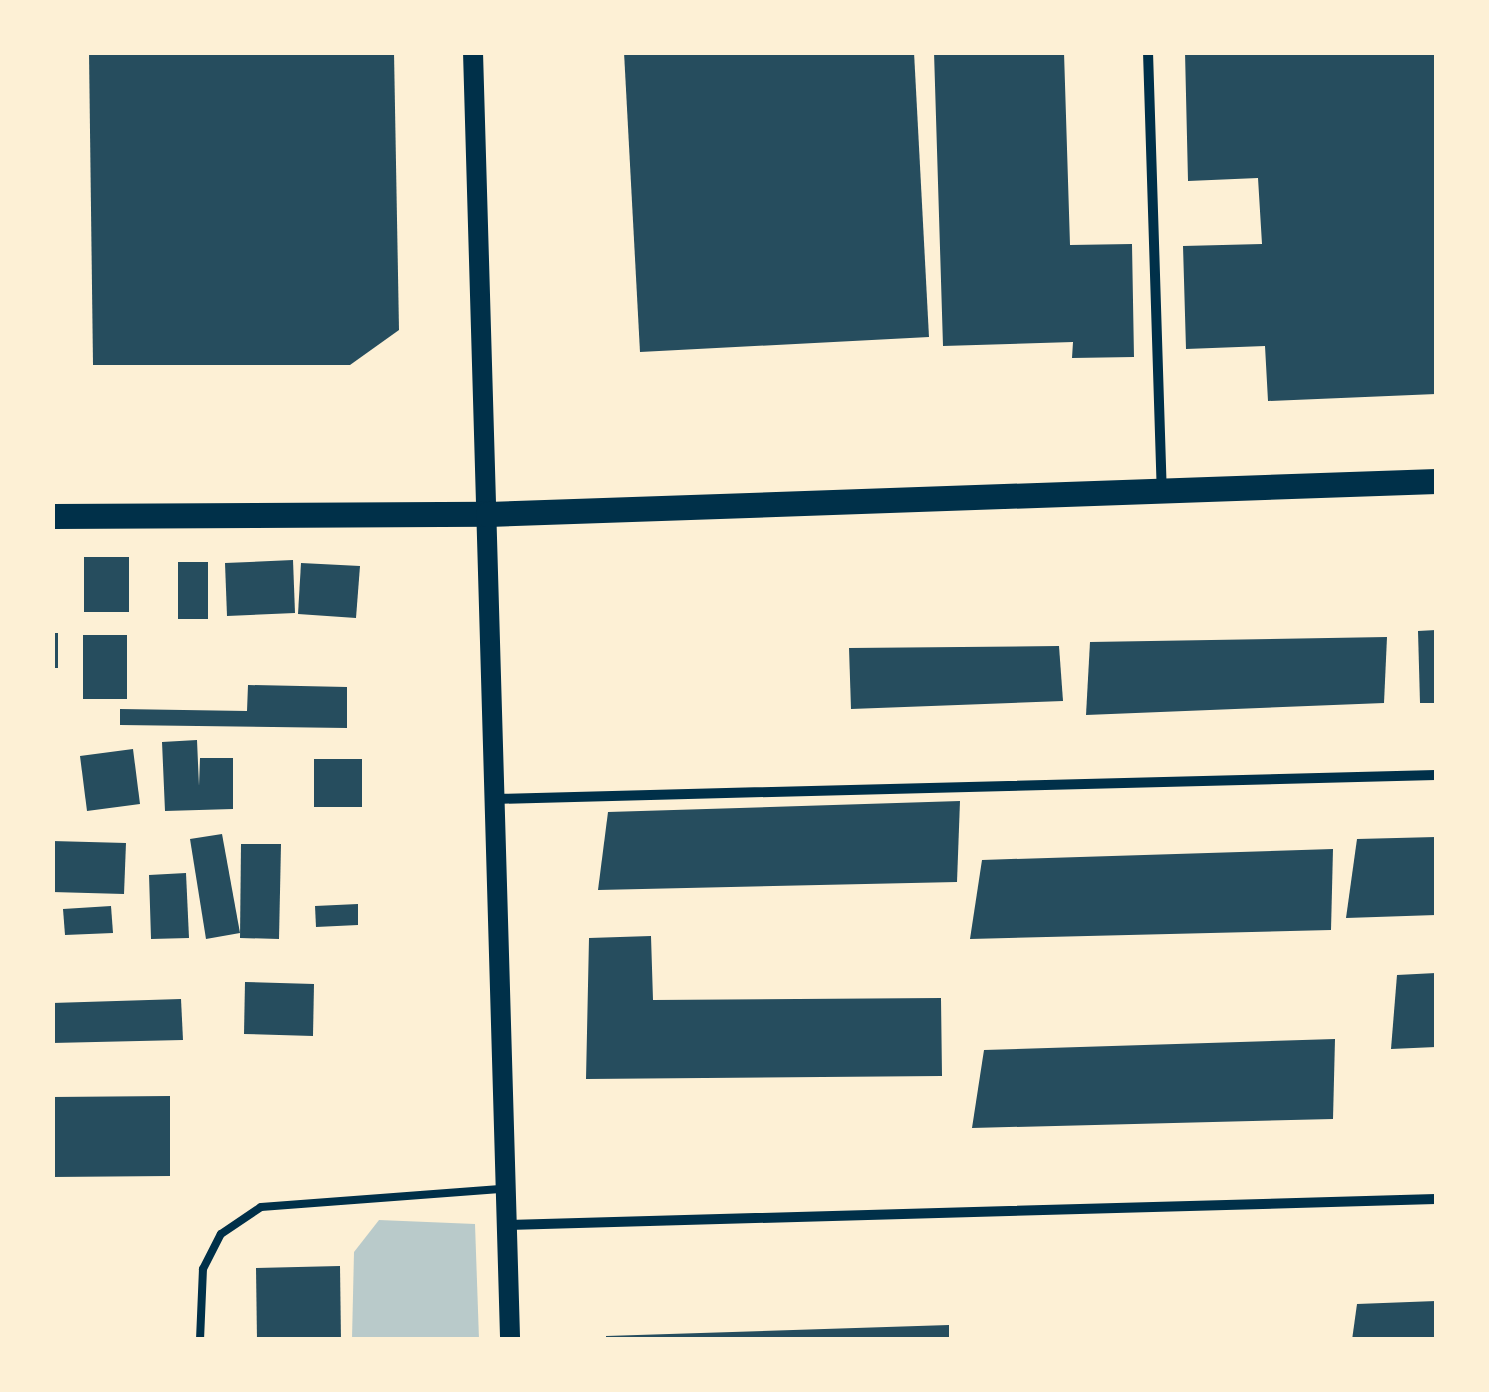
<!DOCTYPE html>
<html>
<head>
<meta charset="utf-8">
<style>
  body { margin:0 }
  #map { position:relative; width:1489px; height:1392px; overflow:hidden; background:#fdf0d5; font-family:Helvetica,sans-serif }
  div>[style] { position:absolute }
  .green>* { inset:0; background:#b9caca }
  .building>* { inset:0; background:#264d5e }
  .service>* { height:8px; margin:-4px; padding:0 4px; transform-origin:4px; border-radius:4px; background:#003049 }
  .minor>* { height:10px; margin:-5px; padding:0 5px; transform-origin:5px; border-radius:5px; background:#003049 }
  .secondary>* { height:20px; margin:-10px; padding:0 10px; transform-origin:10px; border-radius:10px; background:#003049 }
  .primary>* { height:25px; margin:-12.5px; padding:0 12.5px; transform-origin:12.5px; border-radius:12.5px; background:#003049 }
  span { translate:-50% -50%; white-space:nowrap; text-align:center; line-height:1.15; -webkit-text-stroke:8px #fdf0d5; paint-order:stroke }
  .frame { position:absolute; inset:0; border:55px solid #fdf0d5; pointer-events:none }
</style>
</head>
<body>
<div id="map">
  <div class="green">
    <i style="clip-path:polygon(379px 1220px,475px 1224px,479px 1339px,352px 1339px,354px 1252px)"></i>
  </div>
  <div class="building">
    <i style="clip-path:polygon(89px 52px,394px 52px,399px 330px,350px 365px,93px 365px)"></i>
    <i style="clip-path:polygon(624px 52px,914px 52px,929px 337px,640px 352px)"></i>
    <i style="clip-path:polygon(934px 52px,1064px 52px,1070px 245px,1132px 244px,1134px 357px,1072px 358px,1073px 342px,943px 346px)"></i>
    <i style="clip-path:polygon(1185px 52px,1436px 52px,1436px 394px,1268px 401px,1265px 346px,1186px 349px,1183px 246px,1262px 244px,1258px 178px,1188px 181px)"></i>
    <i style="clip-path:polygon(84px 557px,129px 557px,129px 612px,84px 612px)"></i>
    <i style="clip-path:polygon(293px 560px,295px 613px,227px 616px,225px 563px)"></i>
    <i style="clip-path:polygon(178px 562px,208px 562px,208px 619px,178px 619px)"></i>
    <i style="clip-path:polygon(301px 563px,360px 566px,356px 618px,298px 614px)"></i>
    <i style="clip-path:polygon(1436px 630px,1436px 703px,1420px 703px,1418px 631px)"></i>
    <i style="clip-path:polygon(52px 633px,58px 633px,58px 668px,52px 668px)"></i>
    <i style="clip-path:polygon(83px 635px,127px 635px,127px 699px,83px 699px)"></i>
    <i style="clip-path:polygon(1387px 637px,1384px 703px,1086px 715px,1090px 642px)"></i>
    <i style="clip-path:polygon(1059px 646px,1063px 701px,851px 709px,849px 648px)"></i>
    <i style="clip-path:polygon(248px 685px,347px 687px,347px 728px,120px 725px,120px 709px,247px 711px)"></i>
    <i style="clip-path:polygon(197px 740px,199px 786px,200px 758px,233px 758px,233px 809px,165px 811px,162px 742px)"></i>
    <i style="clip-path:polygon(133px 749px,140px 804px,87px 811px,80px 756px)"></i>
    <i style="clip-path:polygon(314px 759px,362px 759px,362px 807px,314px 807px)"></i>
    <i style="clip-path:polygon(960px 801px,957px 882px,598px 890px,608px 812px)"></i>
    <i style="clip-path:polygon(222px 834px,240px 933px,206px 939px,190px 839px)"></i>
    <i style="clip-path:polygon(1436px 837px,1436px 915px,1346px 918px,1357px 839px)"></i>
    <i style="clip-path:polygon(52px 841px,126px 843px,124px 894px,52px 892px)"></i>
    <i style="clip-path:polygon(241px 844px,281px 844px,279px 939px,240px 938px)"></i>
    <i style="clip-path:polygon(1333px 849px,1331px 930px,970px 939px,982px 860px)"></i>
    <i style="clip-path:polygon(186px 873px,189px 938px,151px 939px,149px 875px)"></i>
    <i style="clip-path:polygon(358px 904px,358px 925px,316px 927px,315px 906px)"></i>
    <i style="clip-path:polygon(111px 906px,113px 933px,65px 935px,63px 909px)"></i>
    <i style="clip-path:polygon(651px 936px,653px 1000px,941px 998px,942px 1076px,586px 1079px,589px 938px)"></i>
    <i style="clip-path:polygon(1436px 973px,1436px 1047px,1391px 1049px,1397px 975px)"></i>
    <i style="clip-path:polygon(245px 982px,314px 984px,313px 1036px,244px 1034px)"></i>
    <i style="clip-path:polygon(181px 999px,183px 1040px,52px 1043px,52px 1003px)"></i>
    <i style="clip-path:polygon(1335px 1039px,1333px 1119px,972px 1128px,984px 1050px)"></i>
    <i style="clip-path:polygon(170px 1096px,170px 1176px,52px 1177px,52px 1097px)"></i>
    <i style="clip-path:polygon(340px 1266px,341px 1340px,257px 1340px,256px 1268px)"></i>
    <i style="clip-path:polygon(1436px 1301px,1436px 1340px,1352px 1340px,1357px 1304px)"></i>
    <i style="clip-path:polygon(949px 1325px,949px 1340px,606px 1340px,606px 1336px)"></i>
  </div>
  <div class="service">
    <i style="left:200px;top:1340px;width:71px;rotate:-87.6deg"></i>
    <i style="left:203px;top:1269px;width:39px;rotate:-63deg"></i>
    <i style="left:221px;top:1234px;width:48px;rotate:-34deg"></i>
    <i style="left:261px;top:1207px;width:243px;rotate:-4.3deg"></i>
  </div>
  <div class="minor">
    <i style="left:1148px;top:52px;width:438px;rotate:88.2deg"></i>
    <i style="left:494px;top:799px;width:942px;rotate:-1.46deg"></i>
    <i style="left:508px;top:1225px;width:928px;rotate:-1.6deg"></i>
  </div>
  <div class="secondary">
    <i style="left:473px;top:52px;width:1289px;rotate:88.35deg"></i>
  </div>
  <div class="primary">
    <i style="left:52px;top:516px;width:436px;rotate:-0.3deg"></i>
    <i style="left:488px;top:514px;width:949px;rotate:-1.99deg"></i>
  </div>
  <div class="frame"></div>
</div>
</body>
</html>
